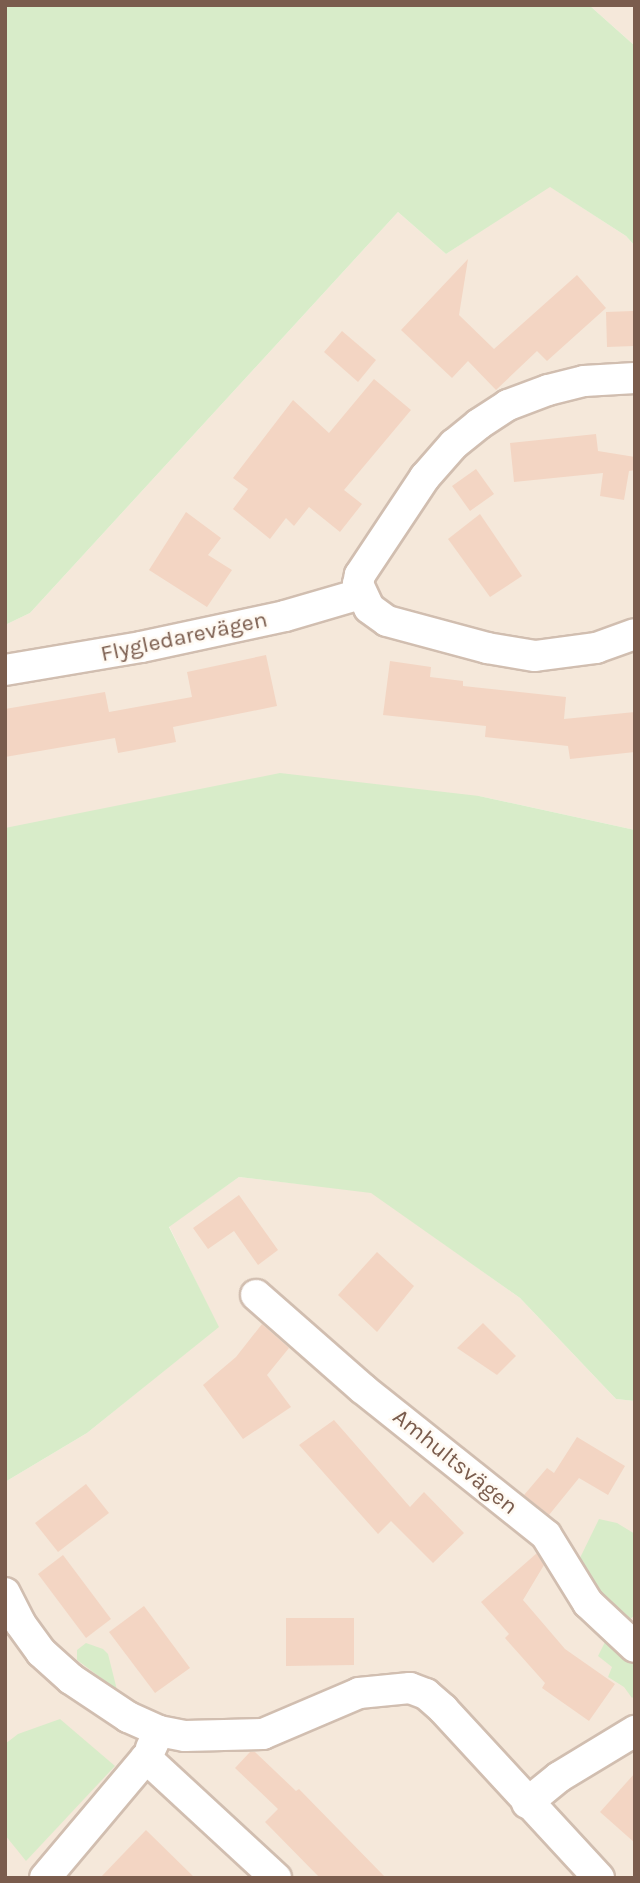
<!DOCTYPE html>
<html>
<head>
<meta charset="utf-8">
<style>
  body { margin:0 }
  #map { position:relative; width:640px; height:1883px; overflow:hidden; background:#fdf6ec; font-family:Karla,sans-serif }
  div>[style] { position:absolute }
  .residential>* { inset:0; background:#f5e8da }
  .green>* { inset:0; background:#d8ecc9 }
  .building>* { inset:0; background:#f3d5c3 }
  .roads { filter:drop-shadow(2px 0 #d1beb0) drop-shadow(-2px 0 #d1beb0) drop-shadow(0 2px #d1beb0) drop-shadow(0 -2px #d1beb0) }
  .minor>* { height:30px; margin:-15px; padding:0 15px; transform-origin:15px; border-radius:15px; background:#fff }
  span { translate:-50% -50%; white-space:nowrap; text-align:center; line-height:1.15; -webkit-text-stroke:5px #fffaf3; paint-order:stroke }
  .street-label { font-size:23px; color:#7a5c4d }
  .frame { position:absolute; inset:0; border:7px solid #7a5c4d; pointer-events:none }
</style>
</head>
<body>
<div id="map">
  <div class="residential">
    <i style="clip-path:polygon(589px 5px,635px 5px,635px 46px)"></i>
    <i style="clip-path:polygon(549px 186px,626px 236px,635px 246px,635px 830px,479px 796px,5px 828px,5px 625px,30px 613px,398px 212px,446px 254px)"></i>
    <i style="clip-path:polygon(239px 1177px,371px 1192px,520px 1298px,616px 1399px,635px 1401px,635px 1878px,5px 1878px,5px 1482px,87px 1433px,218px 1327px,169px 1226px)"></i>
  </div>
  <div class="green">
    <i style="clip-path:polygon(5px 5px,589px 5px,635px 46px,635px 246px,626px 236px,550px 187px,446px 254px,398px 212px,30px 613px,5px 625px)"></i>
    <i style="clip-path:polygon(280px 773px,479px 796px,635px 830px,635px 1401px,616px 1399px,520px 1298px,371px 1193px,239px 1177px,169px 1227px,219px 1327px,87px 1433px,5px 1482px,5px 828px)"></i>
    <i style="clip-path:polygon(599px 1519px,617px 1523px,635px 1534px,635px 1615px,625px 1623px,610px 1612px,579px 1560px)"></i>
    <i style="clip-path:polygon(606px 1640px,635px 1662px,635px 1695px,632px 1698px,624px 1687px,608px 1677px,612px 1667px,598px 1656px)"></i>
    <i style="clip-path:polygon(86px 1643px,103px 1649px,108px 1654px,117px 1690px,77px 1660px,77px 1650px)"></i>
    <i style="clip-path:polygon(60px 1719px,115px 1766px,26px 1861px,5px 1835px,5px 1744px,18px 1734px)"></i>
  </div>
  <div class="building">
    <i style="clip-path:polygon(468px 259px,459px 315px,494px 349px,577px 275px,606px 308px,547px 361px,537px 351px,496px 390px,468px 361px,452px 378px,401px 330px)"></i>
    <i style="clip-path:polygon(633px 311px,634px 346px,607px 347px,606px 312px)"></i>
    <i style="clip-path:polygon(342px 331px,376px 360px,358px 382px,324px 352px)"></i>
    <i style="clip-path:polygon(374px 379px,411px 410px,344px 490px,362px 504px,340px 532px,309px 507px,294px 526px,286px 518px,270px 539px,233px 509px,248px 489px,233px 478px,293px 400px,329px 433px)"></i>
    <i style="clip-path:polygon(596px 434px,598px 451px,635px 457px,635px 470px,629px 471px,624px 500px,600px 496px,603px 473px,514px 482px,510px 443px)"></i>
    <i style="clip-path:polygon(476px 469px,494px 494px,470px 511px,452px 486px)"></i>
    <i style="clip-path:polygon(186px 512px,221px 538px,208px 555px,232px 570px,207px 607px,149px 570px)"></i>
    <i style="clip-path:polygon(480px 514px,522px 576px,490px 597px,448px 539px)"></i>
    <i style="clip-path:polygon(266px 655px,277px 706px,173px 727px,176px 742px,129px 751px,118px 753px,115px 738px,5px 757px,5px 709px,105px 692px,109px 712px,192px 697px,187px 672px)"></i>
    <i style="clip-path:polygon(390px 661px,431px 667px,430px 677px,463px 681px,463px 686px,566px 697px,564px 719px,635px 712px,635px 752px,570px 759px,568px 746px,485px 737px,486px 726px,383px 715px)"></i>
    <i style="clip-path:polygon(239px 1195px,278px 1250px,258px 1265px,234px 1231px,208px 1249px,193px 1228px)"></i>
    <i style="clip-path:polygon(377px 1252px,414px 1286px,377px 1332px,338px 1295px)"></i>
    <i style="clip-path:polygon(483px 1323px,516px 1356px,497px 1375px,457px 1348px)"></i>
    <i style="clip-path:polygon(262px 1324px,289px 1348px,267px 1375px,291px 1407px,243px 1439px,203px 1385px,236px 1357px)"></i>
    <i style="clip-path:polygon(334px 1420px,410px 1507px,424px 1492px,464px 1533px,433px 1563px,391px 1521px,378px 1534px,299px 1445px)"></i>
    <i style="clip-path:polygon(577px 1437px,625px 1466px,608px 1495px,579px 1478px,549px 1515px,524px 1495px,547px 1468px,554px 1473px)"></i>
    <i style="clip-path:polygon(86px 1484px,109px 1513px,58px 1552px,35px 1523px)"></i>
    <i style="clip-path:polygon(537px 1553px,544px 1565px,523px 1600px,565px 1649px,615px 1684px,589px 1721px,542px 1688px,545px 1683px,505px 1638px,509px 1634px,481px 1602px)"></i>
    <i style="clip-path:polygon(63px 1555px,111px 1619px,86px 1638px,38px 1574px)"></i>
    <i style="clip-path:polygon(144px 1606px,190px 1668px,155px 1693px,109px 1632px)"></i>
    <i style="clip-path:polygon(286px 1618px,354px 1618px,354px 1665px,286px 1666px)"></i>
    <i style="clip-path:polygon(250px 1752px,255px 1752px,296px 1791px,299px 1789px,386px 1878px,320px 1878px,265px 1822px,278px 1809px,235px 1768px)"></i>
    <i style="clip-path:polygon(635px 1773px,635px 1843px,600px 1812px)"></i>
    <i style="clip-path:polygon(146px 1830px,195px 1878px,100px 1878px)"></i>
  </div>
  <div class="roads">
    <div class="minor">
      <i style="left:635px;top:378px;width:51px;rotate:176.6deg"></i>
      <i style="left:584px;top:381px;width:37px;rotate:166deg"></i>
      <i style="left:548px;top:390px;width:43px;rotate:159.4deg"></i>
      <i style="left:508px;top:405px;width:35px;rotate:147deg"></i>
      <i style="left:479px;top:424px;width:32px;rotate:141deg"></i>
      <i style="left:454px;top:444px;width:44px;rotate:131.3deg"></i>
      <i style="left:425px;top:477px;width:118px;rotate:123.6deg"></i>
      <i style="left:360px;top:575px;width:9px;rotate:103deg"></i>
      <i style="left:358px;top:584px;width:26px;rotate:65deg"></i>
      <i style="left:369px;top:608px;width:22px;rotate:36deg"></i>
      <i style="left:387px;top:621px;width:104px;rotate:15.1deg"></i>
      <i style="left:487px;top:648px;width:49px;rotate:9.5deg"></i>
      <i style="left:535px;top:656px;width:62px;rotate:-7.5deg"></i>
      <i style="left:596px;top:648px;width:41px;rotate:-19.7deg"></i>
      <i style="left:5px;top:670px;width:138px;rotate:-9.6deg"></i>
      <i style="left:141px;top:647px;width:147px;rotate:-12.1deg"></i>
      <i style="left:285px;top:616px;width:78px;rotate:-16.3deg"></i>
      <i style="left:256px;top:1295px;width:142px;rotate:41.3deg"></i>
      <i style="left:363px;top:1389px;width:234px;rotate:38.6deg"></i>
      <i style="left:546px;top:1535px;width:80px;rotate:58.3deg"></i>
      <i style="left:588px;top:1603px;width:64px;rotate:43.1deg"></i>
      <i style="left:5px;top:1593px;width:34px;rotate:63deg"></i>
      <i style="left:20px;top:1623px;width:36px;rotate:54deg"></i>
      <i style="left:41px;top:1652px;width:40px;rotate:42deg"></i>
      <i style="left:71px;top:1679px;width:69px;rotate:33.7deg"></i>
      <i style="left:128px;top:1717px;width:34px;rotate:24deg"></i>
      <i style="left:159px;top:1731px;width:19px;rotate:115deg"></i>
      <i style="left:159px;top:1731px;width:26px;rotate:11deg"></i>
      <i style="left:185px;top:1736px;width:78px;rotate:-1.5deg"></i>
      <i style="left:263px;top:1734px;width:104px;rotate:-23.1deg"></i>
      <i style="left:359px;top:1693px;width:51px;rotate:-5.6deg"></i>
      <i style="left:410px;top:1688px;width:17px;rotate:21deg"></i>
      <i style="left:426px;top:1694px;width:23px;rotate:41deg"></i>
      <i style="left:443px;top:1709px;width:230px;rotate:47.3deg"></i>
      <i style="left:527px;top:1803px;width:41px;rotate:-39.1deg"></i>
      <i style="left:559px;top:1777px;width:89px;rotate:-31.2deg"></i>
      <i style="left:45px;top:1878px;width:157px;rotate:-49.9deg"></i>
      <i style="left:146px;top:1758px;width:177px;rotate:42.7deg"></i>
    </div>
  </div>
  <div class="street-label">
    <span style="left:184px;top:637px;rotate:-12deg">Flygledarevägen</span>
    <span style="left:455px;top:1462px;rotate:39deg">Amhultsvägen</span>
  </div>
  <div class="frame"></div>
</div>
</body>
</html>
